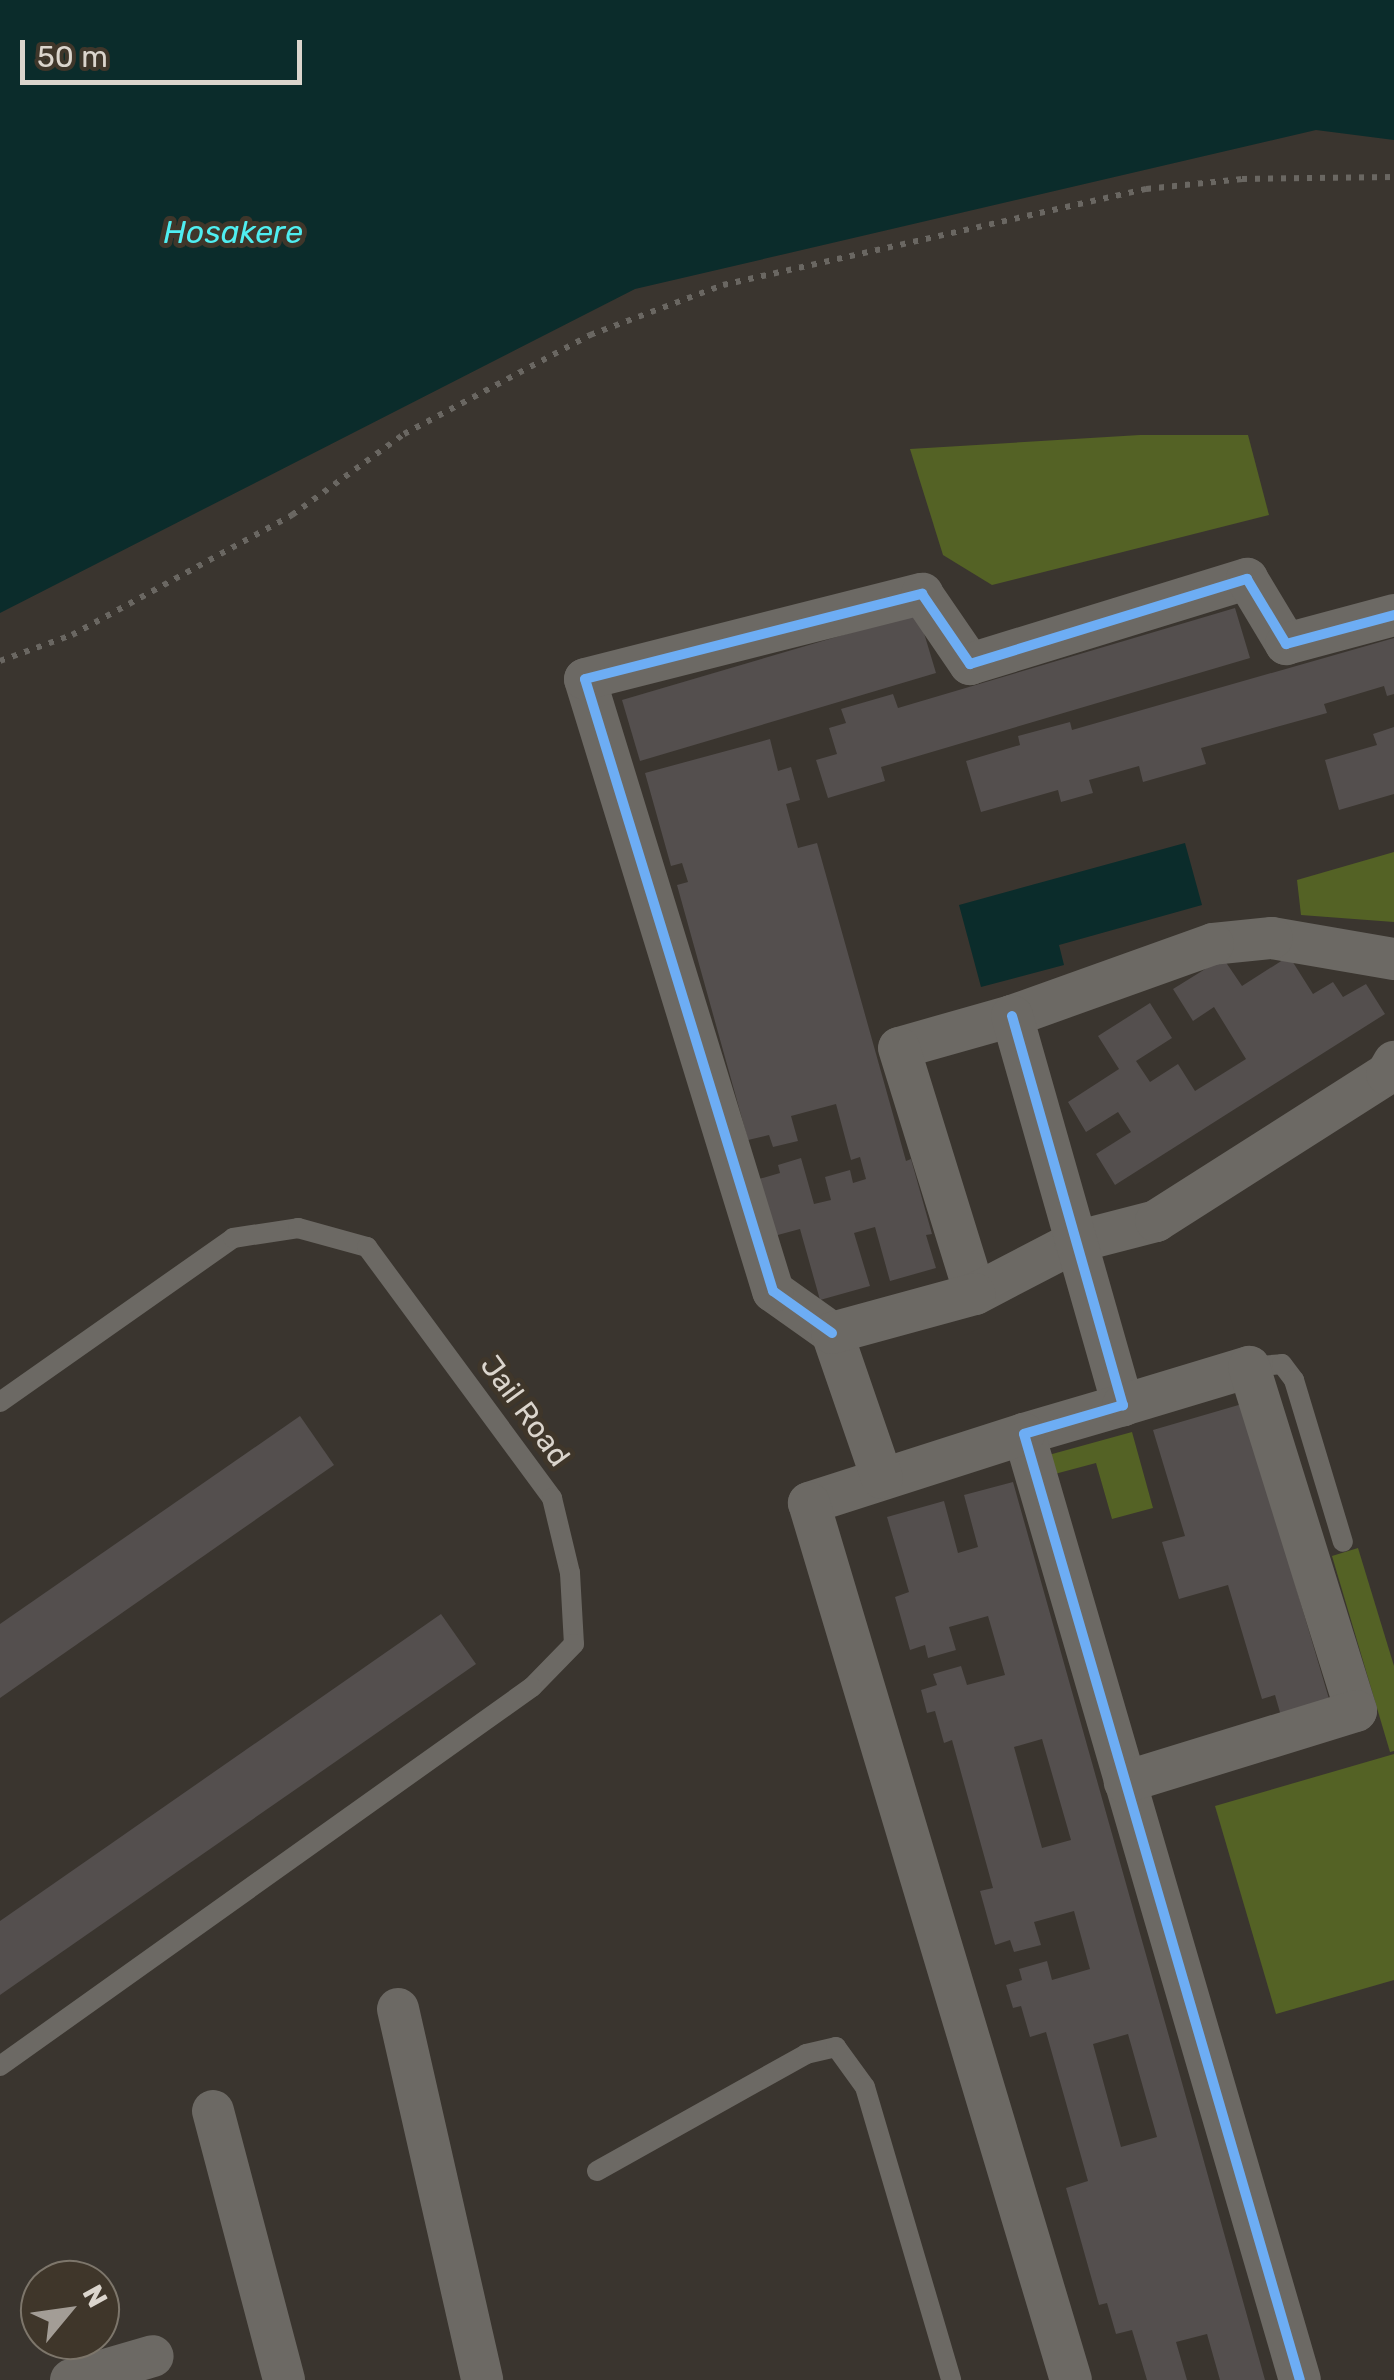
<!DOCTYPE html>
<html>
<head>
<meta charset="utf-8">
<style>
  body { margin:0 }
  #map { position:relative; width:1394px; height:2380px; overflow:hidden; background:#3a352f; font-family:Rubik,sans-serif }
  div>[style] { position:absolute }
  .green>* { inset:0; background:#546225 }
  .water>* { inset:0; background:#0b2c2b }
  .building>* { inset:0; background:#544f4e }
  .path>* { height:6px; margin-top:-3px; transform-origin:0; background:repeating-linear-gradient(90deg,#6a6762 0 5px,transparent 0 13px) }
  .service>* { height:20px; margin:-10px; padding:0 10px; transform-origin:10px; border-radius:10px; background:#6c6964 }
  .minor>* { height:42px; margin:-21px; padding:0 21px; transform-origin:21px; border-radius:21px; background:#6c6964 }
  .cycleway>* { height:10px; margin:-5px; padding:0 5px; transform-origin:5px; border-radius:5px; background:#6dadf4 }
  span { translate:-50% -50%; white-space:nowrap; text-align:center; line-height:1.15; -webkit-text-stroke:10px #3f362a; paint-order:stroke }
  .street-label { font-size:30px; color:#dbd5cd }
  .water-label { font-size:32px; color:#4feef1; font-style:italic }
  .north { position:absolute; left:20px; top:2260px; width:100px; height:100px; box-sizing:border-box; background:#3f362a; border:2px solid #7d766b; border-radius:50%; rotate:61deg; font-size:28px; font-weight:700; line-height:40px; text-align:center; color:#dbd5cd }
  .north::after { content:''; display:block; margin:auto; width:35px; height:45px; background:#a39d96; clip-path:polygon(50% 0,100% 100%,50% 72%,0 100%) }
  .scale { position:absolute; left:20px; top:40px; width:282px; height:45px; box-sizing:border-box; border:5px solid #dbd5cd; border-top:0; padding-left:12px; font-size:30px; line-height:35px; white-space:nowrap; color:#dbd5cd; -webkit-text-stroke:8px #3f362a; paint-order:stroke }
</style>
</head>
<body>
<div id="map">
  <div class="green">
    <i style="clip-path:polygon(1140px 435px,1248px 435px,1269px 515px,992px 585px,943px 555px,910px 449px)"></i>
    <i style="clip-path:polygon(1394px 852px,1394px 922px,1301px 915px,1297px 880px)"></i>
    <i style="clip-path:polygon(1132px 1432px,1153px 1508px,1112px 1519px,1096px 1463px,1051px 1475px,1045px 1456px)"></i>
    <i style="clip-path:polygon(1358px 1548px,1394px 1666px,1394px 1751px,1390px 1752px,1332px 1556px)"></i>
    <i style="clip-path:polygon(1394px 1754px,1394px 1980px,1276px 2014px,1215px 1806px)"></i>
  </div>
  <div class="water">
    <i style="clip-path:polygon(0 0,1394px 0,1394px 140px,1316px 130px,635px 289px,0 613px)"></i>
    <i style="clip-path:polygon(1185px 843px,1202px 905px,1059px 945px,1064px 965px,981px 987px,959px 905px)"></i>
  </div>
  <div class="building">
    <i style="clip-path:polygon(1235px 608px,1250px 658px,881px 767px,885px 781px,828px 798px,816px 760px,837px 754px,829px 728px,846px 723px,841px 709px,893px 694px,898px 708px)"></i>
    <i style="clip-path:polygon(918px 613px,936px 673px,640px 761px,622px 700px)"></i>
    <i style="clip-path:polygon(1394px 638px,1394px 694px,1387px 696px,1384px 686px,1324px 704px,1327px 713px,1201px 748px,1206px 764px,1143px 782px,1139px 766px,1089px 780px,1093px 793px,1061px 802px,1058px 790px,981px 812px,966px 761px,1020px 745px,1018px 736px,1070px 722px,1072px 730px)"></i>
    <i style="clip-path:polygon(1394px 727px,1394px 794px,1339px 810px,1325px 760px,1377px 745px,1373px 734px)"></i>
    <i style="clip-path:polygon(770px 739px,778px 771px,791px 767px,800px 800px,786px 804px,798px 848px,817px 843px,906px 1161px,911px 1159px,932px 1234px,926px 1235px,936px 1268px,890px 1281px,875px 1227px,854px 1233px,870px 1286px,820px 1300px,800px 1229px,774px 1236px,759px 1179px,780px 1173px,778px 1165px,801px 1158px,814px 1204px,831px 1200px,825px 1177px,850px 1170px,853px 1183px,866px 1179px,860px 1157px,851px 1160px,836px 1104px,791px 1116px,798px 1141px,773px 1147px,769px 1135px,748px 1140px,677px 885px,688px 882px,682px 863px,671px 866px,645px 773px)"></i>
    <i style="clip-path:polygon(1289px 956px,1313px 994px,1333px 982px,1343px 997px,1366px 984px,1385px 1014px,1115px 1185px,1096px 1154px,1131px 1132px,1118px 1112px,1086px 1132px,1068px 1102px,1119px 1069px,1098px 1036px,1150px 1003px,1172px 1038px,1136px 1061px,1150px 1082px,1178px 1064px,1195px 1091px,1246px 1059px,1214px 1007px,1193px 1021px,1173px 989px,1223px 958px,1242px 986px)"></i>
    <i style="clip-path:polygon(1242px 1404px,1332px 1709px,1283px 1723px,1275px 1695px,1262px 1699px,1228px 1585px,1179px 1599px,1162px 1542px,1185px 1536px,1153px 1430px)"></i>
    <i style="clip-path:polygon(300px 1416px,334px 1465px,0 1698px,0 1624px)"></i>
    <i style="clip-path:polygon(evenodd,1013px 1482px,1179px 2072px,1265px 2380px,1220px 2380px,1207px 2334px,1176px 2342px,1187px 2380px,1147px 2380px,1132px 2330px,1116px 2334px,1107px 2303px,1099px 2305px,1066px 2188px,1088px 2181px,1046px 2032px,1030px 2037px,1021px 2006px,1013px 2008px,1006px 1985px,1022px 1980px,1019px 1969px,1047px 1961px,1052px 1980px,1090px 1969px,1074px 1911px,1034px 1922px,1041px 1945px,1014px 1952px,1010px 1940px,995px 1945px,980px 1891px,993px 1888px,952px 1740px,944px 1743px,935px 1711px,927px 1713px,921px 1690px,937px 1685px,933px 1674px,961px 1666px,967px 1685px,1005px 1675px,988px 1616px,949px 1627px,956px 1650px,928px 1658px,925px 1645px,910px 1650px,895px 1597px,909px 1592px,887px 1517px,944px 1501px,958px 1553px,978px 1547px,964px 1495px,1013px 1482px,1042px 1739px,1071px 1840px,1042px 1848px,1014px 1747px,1042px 1739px,1013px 1482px,1128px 2034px,1157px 2137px,1121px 2147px,1093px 2044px,1128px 2034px)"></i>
    <i style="clip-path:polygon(441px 1614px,476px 1664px,0 1995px,0 1921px)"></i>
  </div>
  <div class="path">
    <i style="left:0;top:661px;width:77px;rotate:-19.9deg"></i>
    <i style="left:72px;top:635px;width:251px;rotate:-28.6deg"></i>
    <i style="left:292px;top:515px;width:138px;rotate:-35.9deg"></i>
    <i style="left:404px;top:434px;width:211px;rotate:-28deg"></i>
    <i style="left:590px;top:335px;width:142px;rotate:-20.6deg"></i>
    <i style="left:723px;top:285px;width:434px;rotate:-12.8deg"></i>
    <i style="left:1146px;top:189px;width:97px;rotate:-5.9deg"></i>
    <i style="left:1242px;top:179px;width:152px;rotate:-0.8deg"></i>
  </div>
  <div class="service">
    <i style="left:1249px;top:1367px;width:33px;rotate:-5deg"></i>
    <i style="left:1282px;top:1364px;width:20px;rotate:53deg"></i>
    <i style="left:1294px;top:1380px;width:169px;rotate:73.2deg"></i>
    <i style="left:0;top:1402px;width:285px;rotate:-35.1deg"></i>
    <i style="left:233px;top:1238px;width:66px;rotate:-8.7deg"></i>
    <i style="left:298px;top:1228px;width:72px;rotate:15.4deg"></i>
    <i style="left:367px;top:1247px;width:312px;rotate:53.6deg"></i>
    <i style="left:552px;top:1498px;width:77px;rotate:76.5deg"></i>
    <i style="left:570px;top:1573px;width:71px;rotate:86.8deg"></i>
    <i style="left:574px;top:1644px;width:60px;rotate:134.3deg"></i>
    <i style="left:532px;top:1687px;width:653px;rotate:144.53deg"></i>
    <i style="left:597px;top:2171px;width:240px;rotate:-29.2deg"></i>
    <i style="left:806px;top:2054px;width:31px;rotate:-13deg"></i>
    <i style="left:836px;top:2047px;width:49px;rotate:54.1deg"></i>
    <i style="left:865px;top:2087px;width:305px;rotate:73.6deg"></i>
  </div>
  <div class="minor">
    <i style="left:1394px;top:959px;width:124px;rotate:-170.2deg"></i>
    <i style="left:1272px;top:938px;width:59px;rotate:174.2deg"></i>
    <i style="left:1213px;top:944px;width:214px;rotate:160.3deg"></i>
    <i style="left:1012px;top:1016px;width:117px;rotate:164.2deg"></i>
    <i style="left:899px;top:1048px;width:257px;rotate:72.8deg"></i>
    <i style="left:975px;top:1294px;width:113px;rotate:-27.5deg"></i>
    <i style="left:1075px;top:1242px;width:84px;rotate:-14.5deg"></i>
    <i style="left:1156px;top:1221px;width:274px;rotate:-32.5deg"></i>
    <i style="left:1387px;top:1074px;width:14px;rotate:-60deg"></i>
    <i style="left:1012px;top:1016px;width:405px;rotate:74.1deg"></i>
    <i style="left:1123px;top:1405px;width:103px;rotate:163.7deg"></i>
    <i style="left:1024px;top:1434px;width:985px;rotate:73.74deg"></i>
    <i style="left:832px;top:1333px;width:72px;rotate:-144.6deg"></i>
    <i style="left:773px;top:1291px;width:640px;rotate:-107.08deg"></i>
    <i style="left:585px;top:679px;width:348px;rotate:-14.2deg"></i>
    <i style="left:922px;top:594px;width:85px;rotate:55.6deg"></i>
    <i style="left:970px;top:664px;width:290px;rotate:-17.1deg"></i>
    <i style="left:1247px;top:579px;width:76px;rotate:59deg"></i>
    <i style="left:1286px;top:644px;width:112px;rotate:-15deg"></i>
    <i style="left:1123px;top:1405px;width:132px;rotate:-16.8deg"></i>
    <i style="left:1249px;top:1367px;width:360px;rotate:72.7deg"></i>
    <i style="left:1356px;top:1711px;width:242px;rotate:162.9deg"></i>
    <i style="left:1024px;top:1434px;width:226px;rotate:162.2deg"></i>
    <i style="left:809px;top:1503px;width:915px;rotate:73.37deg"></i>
    <i style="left:882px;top:1478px;width:153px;rotate:-109deg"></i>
    <i style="left:832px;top:1333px;width:148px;rotate:-15.3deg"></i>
    <i style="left:398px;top:2009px;width:380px;rotate:77.2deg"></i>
    <i style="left:213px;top:2111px;width:278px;rotate:75.2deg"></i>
    <i style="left:71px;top:2380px;width:85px;rotate:-16.3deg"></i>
  </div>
  <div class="cycleway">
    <i style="left:1012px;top:1016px;width:405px;rotate:74.1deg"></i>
    <i style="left:1123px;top:1405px;width:103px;rotate:163.7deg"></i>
    <i style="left:1024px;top:1434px;width:985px;rotate:73.74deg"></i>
    <i style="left:832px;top:1333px;width:72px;rotate:-144.6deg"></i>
    <i style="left:773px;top:1291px;width:640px;rotate:-107.08deg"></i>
    <i style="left:585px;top:679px;width:348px;rotate:-14.2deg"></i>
    <i style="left:922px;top:594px;width:85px;rotate:55.6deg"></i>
    <i style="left:970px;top:664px;width:290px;rotate:-17.1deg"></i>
    <i style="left:1247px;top:579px;width:76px;rotate:59deg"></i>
    <i style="left:1286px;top:644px;width:112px;rotate:-15deg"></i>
  </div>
  <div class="street-label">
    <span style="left:525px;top:1411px;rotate:54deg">Jail Road</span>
  </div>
  <div class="water-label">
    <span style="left:233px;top:232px">Hosakere</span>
  </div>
  <div class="north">N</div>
  <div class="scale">50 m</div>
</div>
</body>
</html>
